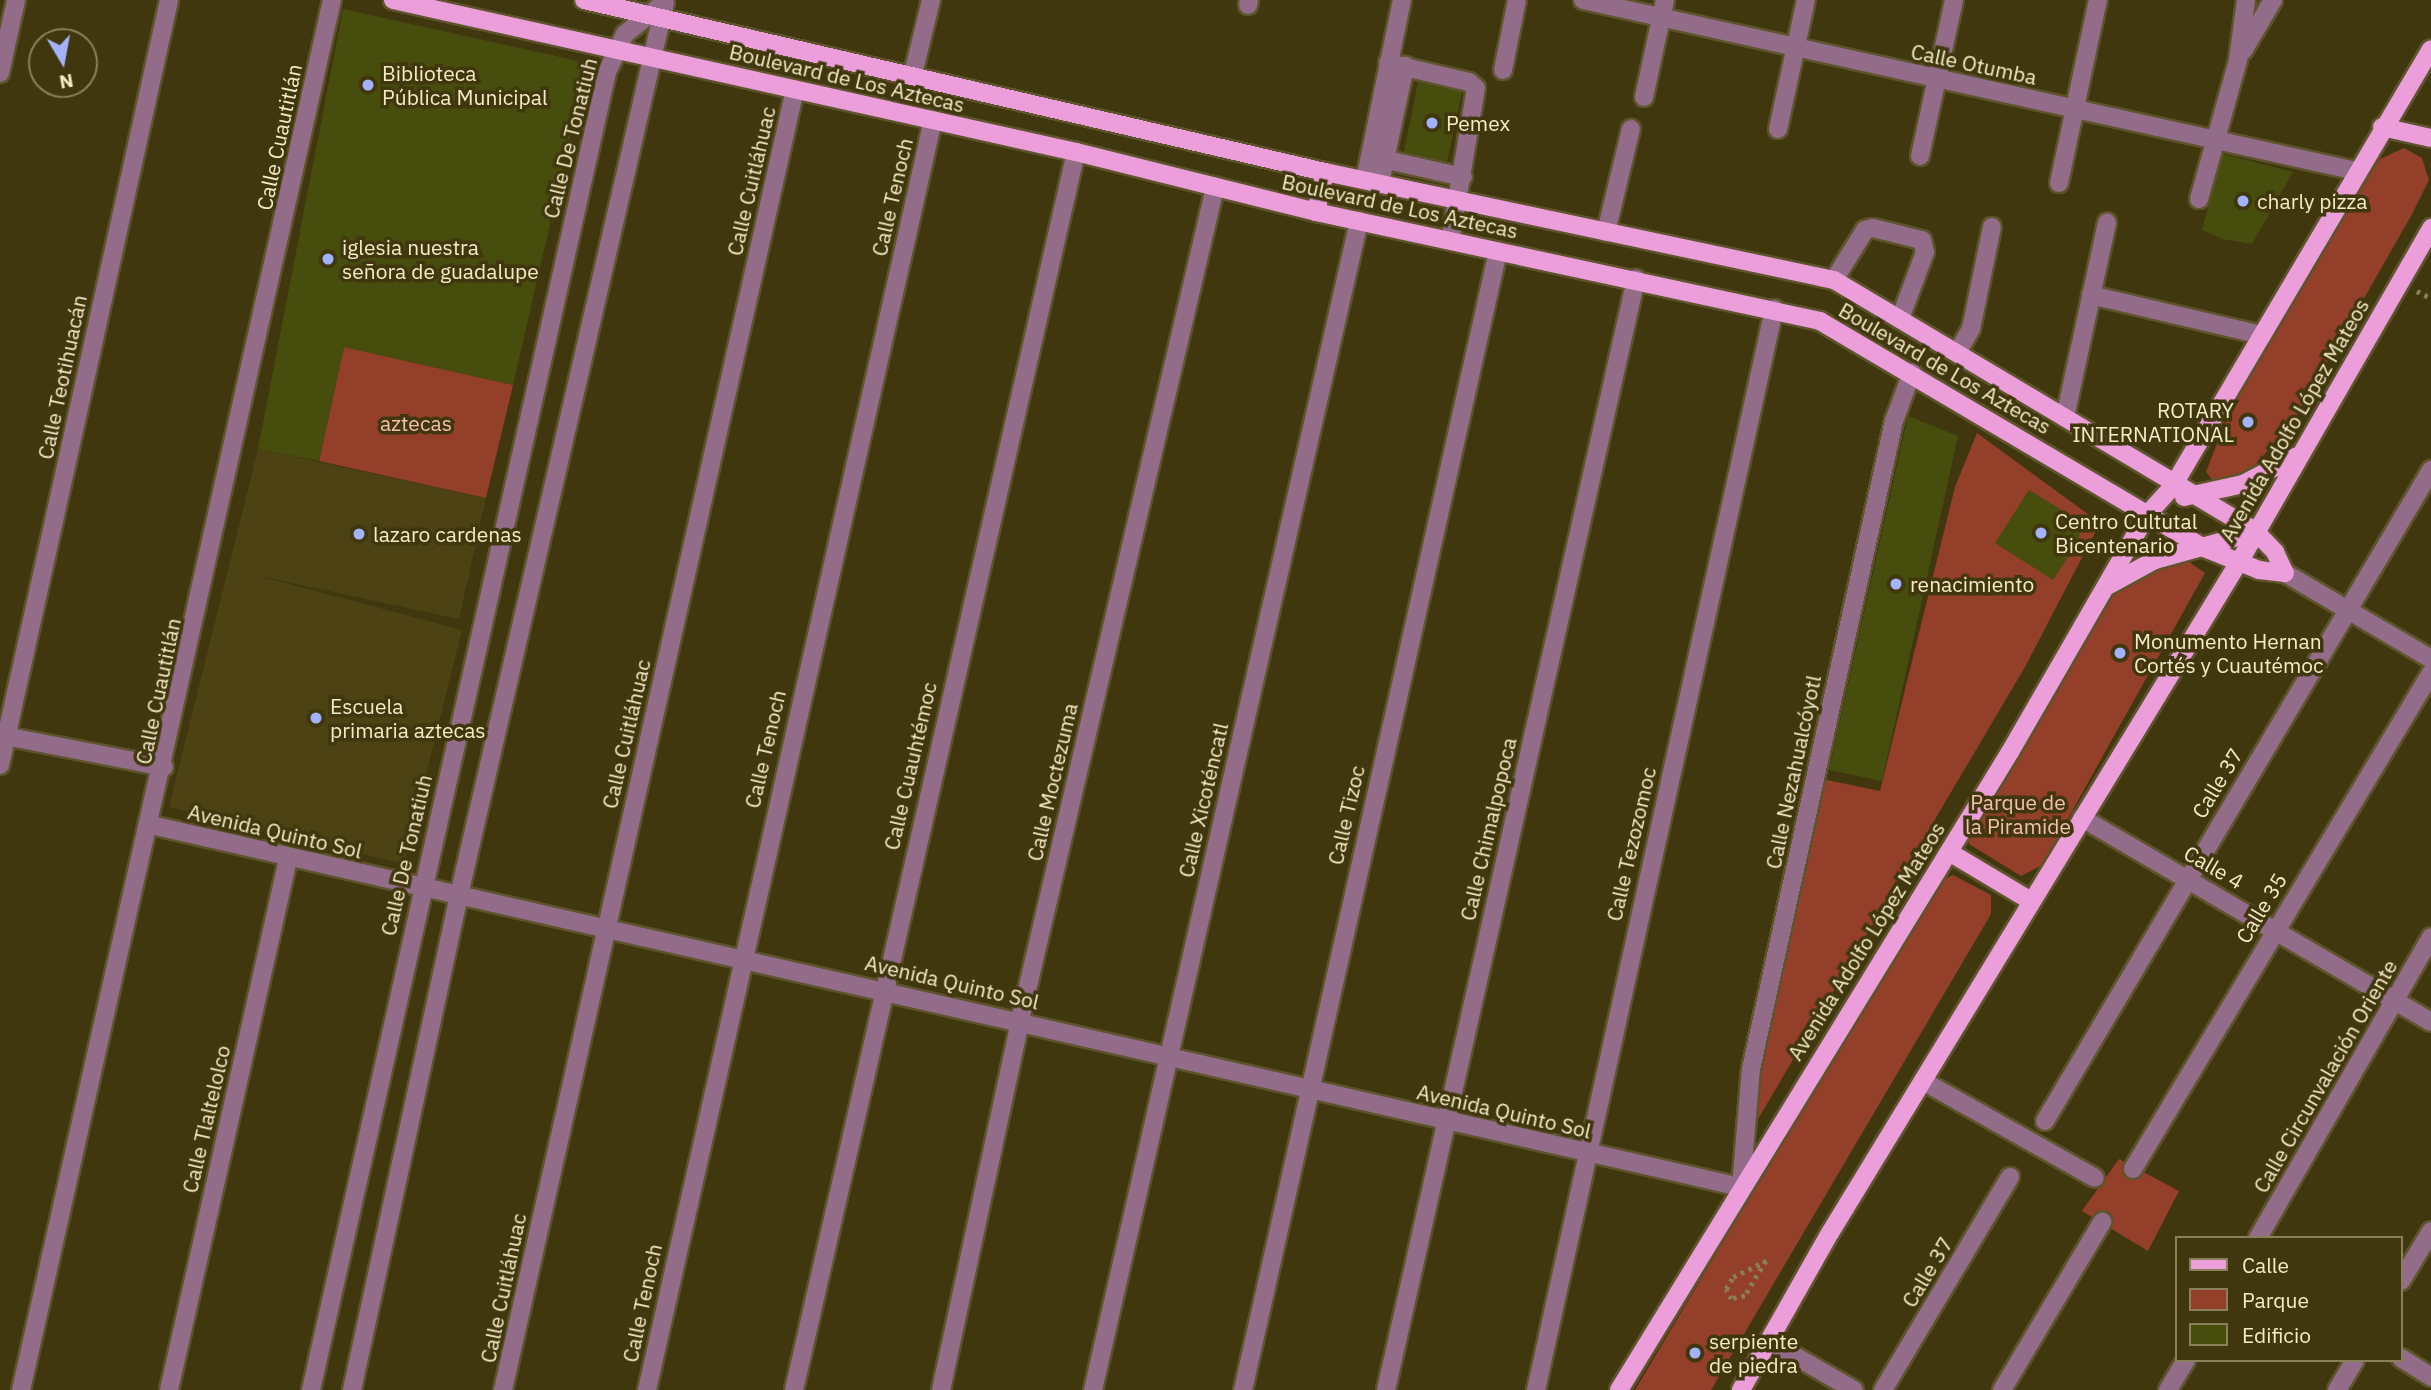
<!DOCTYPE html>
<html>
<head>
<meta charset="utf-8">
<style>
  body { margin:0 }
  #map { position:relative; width:2431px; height:1390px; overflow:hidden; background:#41370f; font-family:"IBM Plex Sans",sans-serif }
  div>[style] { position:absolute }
  .built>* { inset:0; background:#4d4214 }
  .green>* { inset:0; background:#933f2a }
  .building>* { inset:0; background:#474e0d }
  .path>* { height:4.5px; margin-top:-2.25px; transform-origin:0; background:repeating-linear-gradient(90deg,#887f58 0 3.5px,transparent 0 8.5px) }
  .roads { filter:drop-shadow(2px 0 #5e542c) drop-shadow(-2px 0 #5e542c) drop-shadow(0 2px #5e542c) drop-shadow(0 -2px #5e542c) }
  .minor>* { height:18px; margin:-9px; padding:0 9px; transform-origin:9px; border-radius:9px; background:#926c89 }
  .major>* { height:18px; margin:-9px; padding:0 9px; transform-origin:9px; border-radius:9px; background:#eb9eda }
  .dots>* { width:19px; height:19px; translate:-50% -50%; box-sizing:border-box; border:4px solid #41370f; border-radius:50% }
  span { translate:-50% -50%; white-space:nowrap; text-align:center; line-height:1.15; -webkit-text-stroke:7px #41370f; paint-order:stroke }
  .street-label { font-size:21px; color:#f5ecc7 }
  .poi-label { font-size:21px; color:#f5ecc7 }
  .left { translate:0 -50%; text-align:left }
  .right { translate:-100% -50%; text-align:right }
  .park-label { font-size:21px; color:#f7bfb0 }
  .legend { position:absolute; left:2175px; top:1236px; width:228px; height:126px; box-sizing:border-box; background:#41370f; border:2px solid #897f59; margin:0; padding:9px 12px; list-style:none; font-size:21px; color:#f5ecc7 }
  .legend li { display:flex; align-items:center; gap:14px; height:35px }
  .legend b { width:35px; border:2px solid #897f59 }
  .north { position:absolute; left:28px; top:28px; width:70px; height:70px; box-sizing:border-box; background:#41370f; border:2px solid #897f59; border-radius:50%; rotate:170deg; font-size:19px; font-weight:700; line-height:28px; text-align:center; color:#f5ecc7 }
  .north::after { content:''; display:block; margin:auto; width:24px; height:32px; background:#a3b2fd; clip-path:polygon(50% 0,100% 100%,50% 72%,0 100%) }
</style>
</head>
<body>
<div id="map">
  <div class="built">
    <i style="clip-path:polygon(258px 449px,486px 498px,459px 619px,255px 575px,462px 630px,404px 864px,169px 807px)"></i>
  </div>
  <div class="green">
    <i style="clip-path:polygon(2404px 148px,2422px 158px,2429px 180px,2411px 216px,2297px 416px,2245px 477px,2214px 482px,2206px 472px,2231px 407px,2327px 234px,2380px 159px)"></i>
    <i style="clip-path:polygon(344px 347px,513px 385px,486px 498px,319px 461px)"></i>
    <i style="clip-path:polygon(1977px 433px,2100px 523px,2025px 667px,1755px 1124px,1741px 1124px,1822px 779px,1880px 791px,1955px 487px)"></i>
    <i style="clip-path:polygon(2182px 557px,2205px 573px,2042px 865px,2021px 876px,1969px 844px,1965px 811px,2110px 582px)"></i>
    <i style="clip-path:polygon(1953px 875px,1991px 895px,1991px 914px,1711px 1390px,1635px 1390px,1937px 883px)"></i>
    <i style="clip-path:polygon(2119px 1159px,2179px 1191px,2148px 1251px,2082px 1211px)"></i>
  </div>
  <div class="building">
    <i style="clip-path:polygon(343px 9px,587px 63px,513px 385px,344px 347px,319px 461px,258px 449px)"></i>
    <i style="clip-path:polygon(1418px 82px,1462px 92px,1447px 162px,1404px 152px)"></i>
    <i style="clip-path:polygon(2223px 154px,2293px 172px,2252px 244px,2223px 239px,2202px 230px)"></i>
    <i style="clip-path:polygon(1908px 416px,1958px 436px,1882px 781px,1829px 770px)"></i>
    <i style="clip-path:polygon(2029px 490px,2082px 523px,2078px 542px,2053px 580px,1995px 543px)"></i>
  </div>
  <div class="path">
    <i style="left:2417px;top:291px;width:16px;rotate:27deg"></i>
    <i style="left:1766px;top:1261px;width:41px;rotate:121deg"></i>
    <i style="left:1745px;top:1296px;width:14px;rotate:168deg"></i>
    <i style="left:1731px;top:1299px;width:11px;rotate:-117deg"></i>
    <i style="left:1726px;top:1289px;width:14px;rotate:-60deg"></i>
    <i style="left:1733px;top:1277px;width:37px;rotate:-26deg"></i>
  </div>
  <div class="roads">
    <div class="minor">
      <i style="left:1583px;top:0;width:792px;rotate:12.47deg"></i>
      <i style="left:1248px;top:5px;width:5px;rotate:-79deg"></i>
      <i style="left:2243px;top:51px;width:59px;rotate:-59.5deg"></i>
      <i style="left:1388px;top:63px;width:83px;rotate:13.2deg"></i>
      <i style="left:1469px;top:82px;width:9px;rotate:41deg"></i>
      <i style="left:1476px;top:88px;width:155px;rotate:99.6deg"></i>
      <i style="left:1503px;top:70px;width:71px;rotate:-78.7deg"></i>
      <i style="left:0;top:73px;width:75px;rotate:-77.6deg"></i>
      <i style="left:913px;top:74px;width:76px;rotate:-76.3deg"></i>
      <i style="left:1644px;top:97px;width:99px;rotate:-77.8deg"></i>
      <i style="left:1778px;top:129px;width:132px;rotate:-77.8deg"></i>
      <i style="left:1920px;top:156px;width:160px;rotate:-77.7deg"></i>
      <i style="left:1374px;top:157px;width:91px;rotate:12.7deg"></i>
      <i style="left:1365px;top:180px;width:184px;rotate:-78.4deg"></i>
      <i style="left:1380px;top:183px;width:120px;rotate:-77.9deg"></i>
      <i style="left:2059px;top:183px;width:187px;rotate:-78deg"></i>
      <i style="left:2199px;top:199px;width:144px;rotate:-74.3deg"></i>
      <i style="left:2238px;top:60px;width:61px;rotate:-82.4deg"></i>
      <i style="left:1606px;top:232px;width:106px;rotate:-76.4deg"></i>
      <i style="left:1834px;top:280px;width:59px;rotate:-58.2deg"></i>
      <i style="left:1865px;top:230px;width:8px;rotate:-14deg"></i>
      <i style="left:1873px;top:228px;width:50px;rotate:13.8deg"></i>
      <i style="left:1922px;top:240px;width:12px;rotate:76deg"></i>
      <i style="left:1925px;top:252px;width:72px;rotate:110.5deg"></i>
      <i style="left:2091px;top:295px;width:176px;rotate:13.2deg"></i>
      <i style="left:1957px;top:353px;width:28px;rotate:-60deg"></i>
      <i style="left:1971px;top:329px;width:104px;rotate:-78.4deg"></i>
      <i style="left:2065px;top:417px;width:199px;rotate:-77.8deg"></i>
      <i style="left:2285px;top:573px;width:169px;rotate:30.5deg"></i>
      <i style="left:0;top:735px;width:167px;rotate:11deg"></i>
      <i style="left:0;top:765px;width:783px;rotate:-77.54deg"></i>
      <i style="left:2082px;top:818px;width:404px;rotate:30.3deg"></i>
      <i style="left:151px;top:825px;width:1631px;rotate:12.83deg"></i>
      <i style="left:1741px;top:1187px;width:118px;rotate:-85.2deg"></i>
      <i style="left:1751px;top:1069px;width:664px;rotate:-77.56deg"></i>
      <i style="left:1894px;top:421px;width:52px;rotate:-69.8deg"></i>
      <i style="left:1923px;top:1081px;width:197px;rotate:29.4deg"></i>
      <i style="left:2045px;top:1121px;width:757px;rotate:-59.33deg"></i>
      <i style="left:2133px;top:1169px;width:579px;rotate:-59deg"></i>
      <i style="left:2258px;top:1238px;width:347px;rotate:-60.1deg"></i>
      <i style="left:2401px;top:1281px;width:58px;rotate:-59deg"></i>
      <i style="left:1769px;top:1341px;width:98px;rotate:30deg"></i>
      <i style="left:2401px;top:1358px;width:36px;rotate:32deg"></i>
      <i style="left:21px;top:1390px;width:1424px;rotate:-77.39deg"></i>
      <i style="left:169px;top:1390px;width:544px;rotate:-77.37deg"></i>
      <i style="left:311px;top:1390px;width:1351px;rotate:-77.34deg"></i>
      <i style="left:607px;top:72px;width:42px;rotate:-64.7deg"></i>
      <i style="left:625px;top:34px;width:51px;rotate:-38.7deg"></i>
      <i style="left:352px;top:1390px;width:506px;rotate:-77.8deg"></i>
      <i style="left:459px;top:895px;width:915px;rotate:-77deg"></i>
      <i style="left:503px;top:1390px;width:1333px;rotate:-77.35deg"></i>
      <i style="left:647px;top:1390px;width:1302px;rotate:-77.31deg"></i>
      <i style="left:794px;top:1390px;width:1270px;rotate:-77.17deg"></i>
      <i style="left:941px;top:1390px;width:378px;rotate:-77.9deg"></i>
      <i style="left:1020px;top:1020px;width:856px;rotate:-76.82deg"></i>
      <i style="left:1093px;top:1390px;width:1199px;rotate:-77.18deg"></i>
      <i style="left:1243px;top:1390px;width:1167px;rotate:-77.38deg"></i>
      <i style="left:1386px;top:1390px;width:1139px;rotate:-77.32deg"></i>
      <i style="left:1536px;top:1390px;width:1107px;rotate:-77.58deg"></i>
      <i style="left:1883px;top:1390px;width:248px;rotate:-59.2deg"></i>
      <i style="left:2002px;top:1390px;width:196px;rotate:-59.2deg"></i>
      <i style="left:2168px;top:1390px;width:35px;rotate:-59deg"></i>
      <i style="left:2337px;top:1390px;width:35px;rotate:-59deg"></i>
    </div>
    <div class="major">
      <i style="left:393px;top:0;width:700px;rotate:12.55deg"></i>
      <i style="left:1076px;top:152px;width:247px;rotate:14deg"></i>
      <i style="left:1316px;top:212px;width:516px;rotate:12.2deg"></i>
      <i style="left:1820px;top:321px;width:446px;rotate:30.6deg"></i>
      <i style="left:2204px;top:548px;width:59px;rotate:21.8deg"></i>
      <i style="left:2259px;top:570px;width:26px;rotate:7deg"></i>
      <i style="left:584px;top:0;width:761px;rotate:13.07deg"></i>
      <i style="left:1325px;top:172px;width:520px;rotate:11.98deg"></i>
      <i style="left:1834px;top:280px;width:492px;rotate:30.8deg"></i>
      <i style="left:2256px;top:532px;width:28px;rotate:46deg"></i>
      <i style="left:2275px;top:552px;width:23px;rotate:65deg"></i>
      <i style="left:2382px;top:127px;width:50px;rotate:12.7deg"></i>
      <i style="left:1316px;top:212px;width:41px;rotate:-77.3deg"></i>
      <i style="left:2184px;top:497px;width:60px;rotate:-12.4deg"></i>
      <i style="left:2243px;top:484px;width:59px;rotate:-27.4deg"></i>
      <i style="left:2109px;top:585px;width:52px;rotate:-28.5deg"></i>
      <i style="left:2155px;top:560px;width:105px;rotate:-15.5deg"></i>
      <i style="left:1949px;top:852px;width:96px;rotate:30.9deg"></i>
      <i style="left:1619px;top:1390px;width:748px;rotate:-58.5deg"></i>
      <i style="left:2010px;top:752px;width:274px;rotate:-60deg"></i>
      <i style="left:2147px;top:515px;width:39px;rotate:-48deg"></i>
      <i style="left:2173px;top:486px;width:507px;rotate:-59.44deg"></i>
      <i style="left:1741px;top:1390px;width:180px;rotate:-60.5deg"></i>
      <i style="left:1830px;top:1233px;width:797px;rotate:-58.64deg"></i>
      <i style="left:2245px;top:552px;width:374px;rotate:-60.1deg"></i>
    </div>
  </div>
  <div class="dots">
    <i style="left:368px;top:85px;background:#a3b2fd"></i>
    <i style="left:1432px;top:123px;background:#a3b2fd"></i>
    <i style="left:2243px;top:201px;background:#a3b2fd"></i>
    <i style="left:328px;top:259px;background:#a3b2fd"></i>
    <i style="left:2248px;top:422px;background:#a3b2fd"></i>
    <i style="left:2041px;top:533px;background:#a3b2fd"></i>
    <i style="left:359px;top:534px;background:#a3b2fd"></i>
    <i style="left:1896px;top:584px;background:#a3b2fd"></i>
    <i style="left:2120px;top:653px;background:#a3b2fd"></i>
    <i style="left:316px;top:718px;background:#a3b2fd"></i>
    <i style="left:1695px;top:1353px;background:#a3b2fd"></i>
  </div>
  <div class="street-label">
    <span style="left:1974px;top:64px;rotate:12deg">Calle Otumba</span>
    <span style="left:847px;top:78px;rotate:13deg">Boulevard de Los Aztecas</span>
    <span style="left:279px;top:137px;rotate:-78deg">Calle Cuautitlán</span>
    <span style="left:570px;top:138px;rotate:-76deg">Calle De Tonatiuh</span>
    <span style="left:751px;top:181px;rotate:-77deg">Calle Cuitláhuac</span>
    <span style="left:892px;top:197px;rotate:-77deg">Calle Tenoch</span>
    <span style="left:1400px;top:206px;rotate:12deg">Boulevard de Los Aztecas</span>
    <span style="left:1945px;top:368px;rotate:30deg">Boulevard de Los Aztecas</span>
    <span style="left:62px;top:377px;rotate:-78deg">Calle Teotihuacán</span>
    <span style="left:2294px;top:420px;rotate:-60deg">Avenida Adolfo López Mateos</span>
    <span style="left:158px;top:691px;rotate:-78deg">Calle Cuautitlán</span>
    <span style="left:626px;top:734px;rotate:-77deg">Calle Cuitláhuac</span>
    <span style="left:765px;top:749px;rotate:-77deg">Calle Tenoch</span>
    <span style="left:910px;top:766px;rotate:-77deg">Calle Cuauhtémoc</span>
    <span style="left:1793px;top:772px;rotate:-78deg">Calle Nezahualcóyotl</span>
    <span style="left:1052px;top:782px;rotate:-77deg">Calle Moctezuma</span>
    <span style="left:2217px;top:783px;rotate:-59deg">Calle 37</span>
    <span style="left:1203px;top:800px;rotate:-77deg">Calle Xicoténcatl</span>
    <span style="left:1346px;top:815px;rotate:-77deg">Calle Tizoc</span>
    <span style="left:1488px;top:829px;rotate:-77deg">Calle Chimalpopoca</span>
    <span style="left:275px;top:831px;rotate:13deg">Avenida Quinto Sol</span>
    <span style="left:1631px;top:844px;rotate:-77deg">Calle Tezozomoc</span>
    <span style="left:406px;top:855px;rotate:-77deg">Calle De Tonatiuh</span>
    <span style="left:2214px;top:867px;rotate:30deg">Calle 4</span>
    <span style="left:2261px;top:908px;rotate:-59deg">Calle 35</span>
    <span style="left:1866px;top:941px;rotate:-58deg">Avenida Adolfo López Mateos</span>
    <span style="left:952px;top:982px;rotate:13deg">Avenida Quinto Sol</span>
    <span style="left:2325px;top:1076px;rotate:-60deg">Calle Circunvalación Oriente</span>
    <span style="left:1504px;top:1111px;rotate:13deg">Avenida Quinto Sol</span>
    <span style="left:206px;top:1119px;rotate:-77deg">Calle Tlaltelolco</span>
    <span style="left:1927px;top:1272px;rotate:-59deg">Calle 37</span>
    <span style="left:503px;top:1288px;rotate:-78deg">Calle Cuitláhuac</span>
    <span style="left:642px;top:1303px;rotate:-78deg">Calle Tenoch</span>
  </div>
  <div class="poi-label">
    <span class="left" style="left:382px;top:85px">Biblioteca<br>Pública Municipal</span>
    <span class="left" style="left:1446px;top:123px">Pemex</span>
    <span class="left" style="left:2257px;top:201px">charly pizza</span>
    <span class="left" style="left:342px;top:259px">iglesia nuestra<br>señora de guadalupe</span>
    <span class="right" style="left:2234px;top:422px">ROTARY<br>INTERNATIONAL</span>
    <span class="left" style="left:2055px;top:533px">Centro Cultutal<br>Bicentenario</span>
    <span class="left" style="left:373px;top:534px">lazaro cardenas</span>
    <span class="left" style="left:1910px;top:584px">renacimiento</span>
    <span class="left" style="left:2134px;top:653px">Monumento Hernan<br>Cortés y Cuautémoc</span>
    <span class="left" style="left:330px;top:718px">Escuela<br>primaria aztecas</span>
    <span class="left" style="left:1709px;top:1353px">serpiente<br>de piedra</span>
  </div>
  <div class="park-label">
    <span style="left:416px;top:423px">aztecas</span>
    <span style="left:2018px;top:814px">Parque de<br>la Piramide</span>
  </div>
  <ul class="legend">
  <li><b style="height:9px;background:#eb9eda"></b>Calle</li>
  <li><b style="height:19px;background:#933f2a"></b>Parque</li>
  <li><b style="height:19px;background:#474e0d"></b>Edificio</li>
  </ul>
  <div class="north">N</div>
</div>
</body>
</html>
